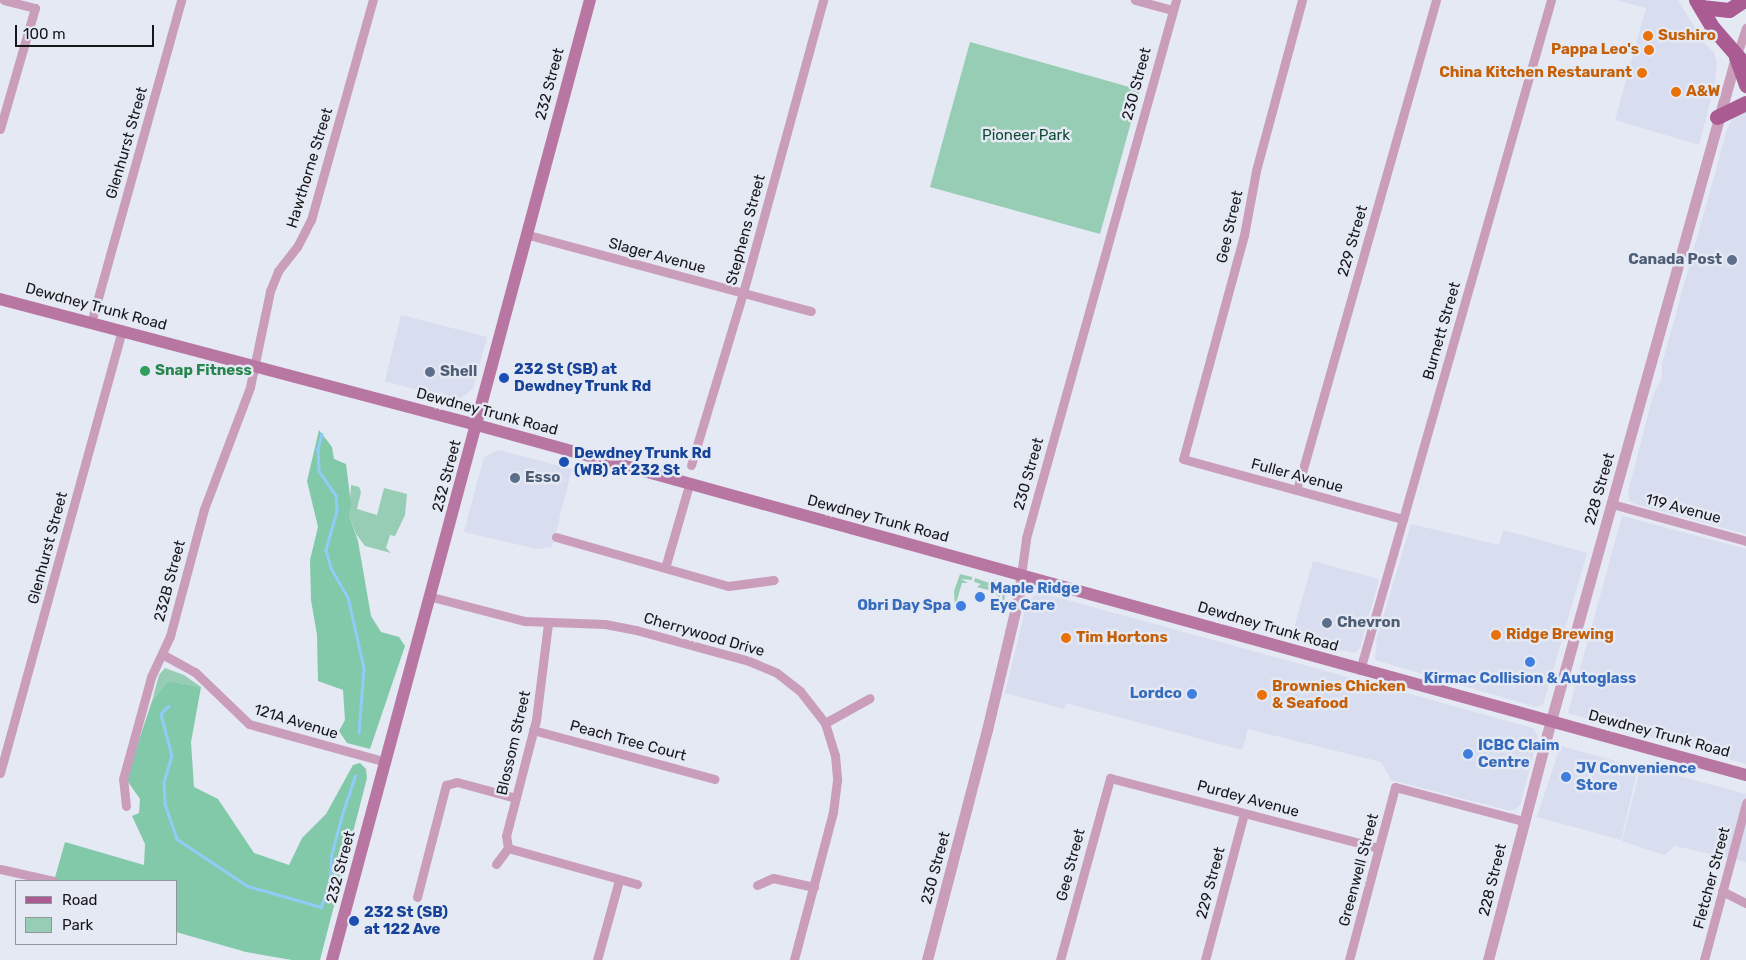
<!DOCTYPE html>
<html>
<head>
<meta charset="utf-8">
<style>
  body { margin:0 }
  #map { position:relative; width:1746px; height:960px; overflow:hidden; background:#e5e9f3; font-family:Rubik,sans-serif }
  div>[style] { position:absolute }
  .built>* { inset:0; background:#d8ddef }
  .green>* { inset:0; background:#97cdb4 }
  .forest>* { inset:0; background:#81c9a9 }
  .stream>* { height:2.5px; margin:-1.25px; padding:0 1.25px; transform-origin:1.25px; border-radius:1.25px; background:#90ccf7 }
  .minor>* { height:9px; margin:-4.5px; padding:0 4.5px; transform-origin:4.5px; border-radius:4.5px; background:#ca9dbb }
  .tertiary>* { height:11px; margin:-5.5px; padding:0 5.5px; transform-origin:5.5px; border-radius:5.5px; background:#ca9dbb }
  .secondary>* { height:12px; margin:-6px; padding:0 6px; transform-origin:6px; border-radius:6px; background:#b877a3 }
  .primary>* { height:15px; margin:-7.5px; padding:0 7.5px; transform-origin:7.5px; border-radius:7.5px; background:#a95b92 }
  .dots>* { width:14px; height:14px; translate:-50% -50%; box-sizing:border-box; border:2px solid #e5e9f3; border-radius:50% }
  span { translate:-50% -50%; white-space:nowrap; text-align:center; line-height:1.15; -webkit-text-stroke:5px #e5e9f3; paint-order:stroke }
  .food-label { font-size:15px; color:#c56008; font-weight:700 }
  .left { translate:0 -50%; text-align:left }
  .right { translate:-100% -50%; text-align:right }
  .street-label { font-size:15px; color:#16171b }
  .park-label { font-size:15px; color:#104b36 }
  .service-label { font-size:15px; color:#4e5e75; font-weight:700 }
  .transit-label { font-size:15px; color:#164399; font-weight:700 }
  .leisure-label { font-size:15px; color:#27864d; font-weight:700 }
  .shop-label { font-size:15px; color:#366cbe; font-weight:700 }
  .legend { position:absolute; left:15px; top:880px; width:162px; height:65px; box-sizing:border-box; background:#e5e9f3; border:1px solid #92959d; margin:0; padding:6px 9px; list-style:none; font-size:15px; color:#16171b }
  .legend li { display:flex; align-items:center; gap:10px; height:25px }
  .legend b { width:25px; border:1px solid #92959d }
  .scale { position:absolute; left:15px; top:25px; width:139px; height:22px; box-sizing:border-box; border:2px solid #16171b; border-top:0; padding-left:6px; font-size:15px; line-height:18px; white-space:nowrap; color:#16171b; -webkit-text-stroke:4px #e5e9f3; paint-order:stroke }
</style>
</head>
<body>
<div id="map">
  <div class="built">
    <i style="clip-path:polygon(1616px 0,1678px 0,1705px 44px,1714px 52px,1717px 63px,1715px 83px,1699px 145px,1615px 120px,1646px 8px)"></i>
    <i style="clip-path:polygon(1746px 108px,1746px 534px,1635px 504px,1629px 500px,1628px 492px,1653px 396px,1662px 377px,1662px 364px,1727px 130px,1733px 117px)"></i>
    <i style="clip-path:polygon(401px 315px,487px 337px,473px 389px,456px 401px,385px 381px)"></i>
    <i style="clip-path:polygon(498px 450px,572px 469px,552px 547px,537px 549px,464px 532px,484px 457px)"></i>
    <i style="clip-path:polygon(1622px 516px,1746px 549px,1746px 764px,1568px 713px)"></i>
    <i style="clip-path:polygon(1411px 524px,1499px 545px,1503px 530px,1587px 553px,1543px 705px,1535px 707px,1375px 660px,1377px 637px)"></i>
    <i style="clip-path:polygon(1313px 561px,1379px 579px,1360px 648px,1355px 653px,1291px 639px)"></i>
    <i style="clip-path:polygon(1038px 592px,1533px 728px,1538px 737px,1520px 805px,1514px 810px,1507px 810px,1391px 780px,1381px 762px,1248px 729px,1242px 750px,1066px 703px,1064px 709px,1005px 693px,1027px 602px)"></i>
    <i style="clip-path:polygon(1560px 746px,1638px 767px,1621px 840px,1537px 817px)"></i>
    <i style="clip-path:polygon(1641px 766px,1746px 794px,1746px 862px,1675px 846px,1664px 855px,1622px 841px)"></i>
  </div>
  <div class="green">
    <i style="clip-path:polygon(970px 42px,1140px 90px,1100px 234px,930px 187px)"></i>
    <i style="clip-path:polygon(351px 485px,359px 487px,361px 492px,357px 509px,377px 515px,384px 488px,407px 494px,405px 515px,395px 536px,390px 535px,386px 548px,391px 553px,365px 546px,356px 534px,349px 515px)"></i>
    <i style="clip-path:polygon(960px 574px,972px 577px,972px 580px,961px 579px,968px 583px,962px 583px,955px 607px,954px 591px)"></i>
    <i style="clip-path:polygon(975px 578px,1006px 589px,1003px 608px,1002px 590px,985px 585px,1000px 593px,1000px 607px,997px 607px,999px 598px,995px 592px,977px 587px,981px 584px,974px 582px)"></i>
    <i style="clip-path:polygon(165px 668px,184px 675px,201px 687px,168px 681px,152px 701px,159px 675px)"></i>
  </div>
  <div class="forest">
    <i style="clip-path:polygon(319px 430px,332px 447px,334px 459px,346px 464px,351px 504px,349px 515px,358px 541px,371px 616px,381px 632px,399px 637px,405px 646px,370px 749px,347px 743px,339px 731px,345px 720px,343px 690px,318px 681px,317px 635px,311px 600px,310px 560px,318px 527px,307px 481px)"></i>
    <i style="clip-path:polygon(168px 681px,201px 687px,191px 742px,194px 787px,218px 799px,254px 853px,289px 865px,302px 838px,326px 814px,353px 765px,360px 763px,366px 769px,367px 778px,320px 960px,292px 960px,246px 952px,176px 932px,176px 881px,54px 881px,65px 842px,144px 865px,145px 844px,132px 816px,139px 813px,140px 799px,126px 779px,152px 701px)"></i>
  </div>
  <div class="stream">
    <i style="left:322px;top:434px;width:16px;rotate:105deg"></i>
    <i style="left:318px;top:449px;width:22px;rotate:87deg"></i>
    <i style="left:319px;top:471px;width:29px;rotate:55deg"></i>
    <i style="left:336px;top:495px;width:16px;rotate:86deg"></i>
    <i style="left:337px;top:511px;width:41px;rotate:105.8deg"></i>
    <i style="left:326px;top:550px;width:19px;rotate:74deg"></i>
    <i style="left:331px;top:568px;width:34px;rotate:60deg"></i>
    <i style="left:348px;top:597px;width:73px;rotate:77.3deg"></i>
    <i style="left:364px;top:668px;width:65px;rotate:94.4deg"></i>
    <i style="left:169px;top:706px;width:11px;rotate:135deg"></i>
    <i style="left:161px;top:714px;width:43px;rotate:75.3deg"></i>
    <i style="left:172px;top:756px;width:28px;rotate:107deg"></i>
    <i style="left:164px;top:783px;width:21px;rotate:87deg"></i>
    <i style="left:165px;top:804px;width:37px;rotate:71deg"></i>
    <i style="left:177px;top:839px;width:85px;rotate:33.5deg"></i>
    <i style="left:248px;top:886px;width:76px;rotate:16deg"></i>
    <i style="left:321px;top:907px;width:28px;rotate:-71deg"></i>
    <i style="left:330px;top:881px;width:25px;rotate:-88deg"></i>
    <i style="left:331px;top:856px;width:42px;rotate:-75deg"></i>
    <i style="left:342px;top:815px;width:41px;rotate:-71.6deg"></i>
  </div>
  <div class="minor">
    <i style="left:1135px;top:0;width:39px;rotate:15deg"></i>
    <i style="left:1302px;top:0;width:177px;rotate:105.1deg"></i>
    <i style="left:1256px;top:171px;width:65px;rotate:100.6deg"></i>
    <i style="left:1244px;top:235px;width:232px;rotate:105.2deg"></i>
    <i style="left:1183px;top:459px;width:228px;rotate:15.3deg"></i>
    <i style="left:1736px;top:57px;width:31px;rotate:-71deg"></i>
    <i style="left:0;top:129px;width:126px;rotate:-73.9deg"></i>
    <i style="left:35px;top:8px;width:32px;rotate:-166deg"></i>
    <i style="left:525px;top:234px;width:296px;rotate:15.1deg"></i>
    <i style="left:91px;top:323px;width:335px;rotate:-74.4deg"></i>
    <i style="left:691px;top:465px;width:180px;rotate:-73.2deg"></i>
    <i style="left:743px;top:293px;width:304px;rotate:-74.7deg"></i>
    <i style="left:1297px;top:490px;width:509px;rotate:-74.16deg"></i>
    <i style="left:1612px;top:504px;width:139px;rotate:15.4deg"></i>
    <i style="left:556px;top:537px;width:179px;rotate:15.9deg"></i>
    <i style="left:728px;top:586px;width:46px;rotate:-7.4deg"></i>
    <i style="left:665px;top:568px;width:86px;rotate:-73.9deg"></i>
    <i style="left:1021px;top:575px;width:37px;rotate:-82deg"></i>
    <i style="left:1026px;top:538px;width:559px;rotate:-74.42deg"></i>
    <i style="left:432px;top:597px;width:95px;rotate:14.6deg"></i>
    <i style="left:524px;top:621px;width:81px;rotate:2.1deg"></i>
    <i style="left:605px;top:624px;width:32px;rotate:11deg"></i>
    <i style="left:636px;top:630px;width:117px;rotate:15.3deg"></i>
    <i style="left:749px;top:661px;width:30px;rotate:23deg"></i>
    <i style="left:777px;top:673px;width:29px;rotate:38deg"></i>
    <i style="left:800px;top:691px;width:41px;rotate:52deg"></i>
    <i style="left:825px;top:723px;width:34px;rotate:73deg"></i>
    <i style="left:835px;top:755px;width:25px;rotate:85deg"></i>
    <i style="left:837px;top:780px;width:32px;rotate:97deg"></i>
    <i style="left:833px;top:812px;width:153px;rotate:104.8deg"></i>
    <i style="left:162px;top:654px;width:38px;rotate:29deg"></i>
    <i style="left:195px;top:672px;width:75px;rotate:43.9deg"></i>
    <i style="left:249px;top:724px;width:142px;rotate:15.5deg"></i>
    <i style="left:1360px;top:670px;width:697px;rotate:-74.09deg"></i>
    <i style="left:825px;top:723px;width:51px;rotate:-29.1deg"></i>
    <i style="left:533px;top:730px;width:188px;rotate:15.1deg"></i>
    <i style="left:0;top:773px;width:459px;rotate:-74.6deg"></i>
    <i style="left:126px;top:806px;width:27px;rotate:-96deg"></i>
    <i style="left:123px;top:779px;width:106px;rotate:-74.6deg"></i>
    <i style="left:151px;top:677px;width:45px;rotate:-65.1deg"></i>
    <i style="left:170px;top:636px;width:131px;rotate:-75deg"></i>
    <i style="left:204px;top:509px;width:130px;rotate:-69.3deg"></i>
    <i style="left:250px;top:387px;width:98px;rotate:-78.2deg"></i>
    <i style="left:270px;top:291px;width:22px;rotate:-68deg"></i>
    <i style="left:278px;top:271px;width:31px;rotate:-52deg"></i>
    <i style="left:297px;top:247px;width:30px;rotate:-63deg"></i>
    <i style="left:311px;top:220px;width:229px;rotate:-74.3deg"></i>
    <i style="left:508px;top:848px;width:12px;rotate:-99deg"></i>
    <i style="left:506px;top:836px;width:120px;rotate:-75.5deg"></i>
    <i style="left:536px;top:720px;width:98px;rotate:-82.9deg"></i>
    <i style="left:508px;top:848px;width:134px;rotate:15.6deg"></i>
    <i style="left:496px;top:864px;width:20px;rotate:-53deg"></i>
    <i style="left:0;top:869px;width:55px;rotate:12.5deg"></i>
    <i style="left:757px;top:885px;width:17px;rotate:-24deg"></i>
    <i style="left:773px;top:878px;width:42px;rotate:12.4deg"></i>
    <i style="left:1722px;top:891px;width:27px;rotate:27deg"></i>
    <i style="left:417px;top:897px;width:116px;rotate:-75.5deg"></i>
    <i style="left:446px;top:785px;width:11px;rotate:-15deg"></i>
    <i style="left:457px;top:782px;width:61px;rotate:15.2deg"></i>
    <i style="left:597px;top:960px;width:83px;rotate:-74.6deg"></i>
    <i style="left:1060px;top:960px;width:189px;rotate:-74.6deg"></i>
    <i style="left:1110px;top:778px;width:277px;rotate:14.6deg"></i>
    <i style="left:1205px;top:960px;width:152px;rotate:-75.1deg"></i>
    <i style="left:1349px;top:960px;width:179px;rotate:-75.1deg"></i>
    <i style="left:1395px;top:787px;width:132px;rotate:14.9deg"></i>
    <i style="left:1704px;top:960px;width:163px;rotate:-75deg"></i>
  </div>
  <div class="tertiary">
    <i style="left:927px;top:960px;width:238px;rotate:-75.4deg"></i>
    <i style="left:987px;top:730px;width:144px;rotate:-76.7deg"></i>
    <i style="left:1020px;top:590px;width:15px;rotate:-86deg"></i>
    <i style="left:1488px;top:960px;width:233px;rotate:-75.3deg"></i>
    <i style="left:1547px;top:735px;width:704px;rotate:-74.42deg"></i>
  </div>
  <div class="secondary">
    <i style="left:0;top:299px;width:493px;rotate:14.8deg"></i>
    <i style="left:477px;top:425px;width:1316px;rotate:15.42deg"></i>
    <i style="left:332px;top:960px;width:994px;rotate:-74.96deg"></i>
  </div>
  <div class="primary">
    <i style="left:1696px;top:0;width:33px;rotate:59deg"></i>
    <i style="left:1713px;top:28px;width:50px;rotate:49deg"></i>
    <i style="left:1701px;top:7px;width:28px;rotate:6deg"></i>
    <i style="left:1729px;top:10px;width:18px;rotate:-34deg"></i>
    <i style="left:1736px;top:57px;width:30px;rotate:70deg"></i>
    <i style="left:1717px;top:117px;width:32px;rotate:-26deg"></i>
  </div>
  <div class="dots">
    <i style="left:1648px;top:36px;background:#e8710a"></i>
    <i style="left:1649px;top:50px;background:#e8710a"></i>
    <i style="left:1642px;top:73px;background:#e8710a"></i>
    <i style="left:1676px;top:92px;background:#e8710a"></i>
    <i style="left:1732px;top:260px;background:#5c6f8a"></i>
    <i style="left:145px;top:371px;background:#2e9e5b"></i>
    <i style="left:430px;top:372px;background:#5c6f8a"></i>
    <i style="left:504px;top:378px;background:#1a4fb4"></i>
    <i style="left:564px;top:462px;background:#1a4fb4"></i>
    <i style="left:515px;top:478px;background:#5c6f8a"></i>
    <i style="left:980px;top:597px;background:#3f7fe0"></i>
    <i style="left:961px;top:606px;background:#3f7fe0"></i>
    <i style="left:1327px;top:623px;background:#5c6f8a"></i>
    <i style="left:1496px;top:635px;background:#e8710a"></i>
    <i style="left:1066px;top:638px;background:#e8710a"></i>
    <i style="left:1530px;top:662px;background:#3f7fe0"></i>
    <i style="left:1192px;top:694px;background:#3f7fe0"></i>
    <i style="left:1262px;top:695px;background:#e8710a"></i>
    <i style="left:1468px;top:754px;background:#3f7fe0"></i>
    <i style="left:1566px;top:777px;background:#3f7fe0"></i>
    <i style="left:354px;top:921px;background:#1a4fb4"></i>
  </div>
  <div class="food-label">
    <span class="left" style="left:1658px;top:36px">Sushiro</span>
    <span class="right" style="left:1639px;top:50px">Pappa Leo's</span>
    <span class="right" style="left:1632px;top:73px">China Kitchen Restaurant</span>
    <span class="left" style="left:1686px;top:92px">A&amp;W</span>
    <span class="left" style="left:1506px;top:635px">Ridge Brewing</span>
    <span class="left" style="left:1076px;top:638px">Tim Hortons</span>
    <span class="left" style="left:1272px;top:695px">Brownies Chicken<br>&amp; Seafood</span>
  </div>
  <div class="street-label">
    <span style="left:550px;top:84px;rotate:-75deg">232 Street</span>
    <span style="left:1137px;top:84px;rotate:-75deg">230 Street</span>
    <span style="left:127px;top:143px;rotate:-74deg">Glenhurst Street</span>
    <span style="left:310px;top:168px;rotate:-73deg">Hawthorne Street</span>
    <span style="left:1230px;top:227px;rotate:-77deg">Gee Street</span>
    <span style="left:746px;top:230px;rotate:-75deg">Stephens Street</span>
    <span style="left:1353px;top:241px;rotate:-74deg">229 Street</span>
    <span style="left:657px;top:256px;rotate:15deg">Slager Avenue</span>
    <span style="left:96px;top:307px;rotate:15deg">Dewdney Trunk Road</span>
    <span style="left:1442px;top:331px;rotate:-74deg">Burnett Street</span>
    <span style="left:487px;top:412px;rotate:15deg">Dewdney Trunk Road</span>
    <span style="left:1029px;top:474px;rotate:-74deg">230 Street</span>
    <span style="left:447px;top:476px;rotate:-75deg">232 Street</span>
    <span style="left:1297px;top:476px;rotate:15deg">Fuller Avenue</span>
    <span style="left:1600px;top:489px;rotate:-74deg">228 Street</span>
    <span style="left:1683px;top:509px;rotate:15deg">119 Avenue</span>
    <span style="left:878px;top:519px;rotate:15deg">Dewdney Trunk Road</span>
    <span style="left:48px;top:548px;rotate:-75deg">Glenhurst Street</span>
    <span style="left:170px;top:581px;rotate:-75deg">232B Street</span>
    <span style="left:1268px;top:627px;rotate:16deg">Dewdney Trunk Road</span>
    <span style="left:704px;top:635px;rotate:16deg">Cherrywood Drive</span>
    <span style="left:296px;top:722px;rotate:17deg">121A Avenue</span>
    <span style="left:1659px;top:734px;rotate:15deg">Dewdney Trunk Road</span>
    <span style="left:628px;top:741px;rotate:15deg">Peach Tree Court</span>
    <span style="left:514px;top:743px;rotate:-77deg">Blossom Street</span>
    <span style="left:1248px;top:799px;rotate:15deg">Purdey Avenue</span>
    <span style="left:1071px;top:865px;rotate:-75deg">Gee Street</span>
    <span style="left:341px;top:867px;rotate:-75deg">232 Street</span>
    <span style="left:936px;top:868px;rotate:-75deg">230 Street</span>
    <span style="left:1359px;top:870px;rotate:-75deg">Greenwell Street</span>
    <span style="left:1712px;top:878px;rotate:-75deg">Fletcher Street</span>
    <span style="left:1493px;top:880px;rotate:-76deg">228 Street</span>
    <span style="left:1211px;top:883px;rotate:-75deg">229 Street</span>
  </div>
  <div class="park-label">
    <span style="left:1026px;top:136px">Pioneer Park</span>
  </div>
  <div class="service-label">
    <span class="right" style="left:1722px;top:260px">Canada Post</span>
    <span class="left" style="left:440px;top:372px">Shell</span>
    <span class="left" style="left:525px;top:478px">Esso</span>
    <span class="left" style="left:1337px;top:623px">Chevron</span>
  </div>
  <div class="transit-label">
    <span class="left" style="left:514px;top:378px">232 St (SB) at<br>Dewdney Trunk Rd</span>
    <span class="left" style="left:574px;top:462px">Dewdney Trunk Rd<br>(WB) at 232 St</span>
    <span class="left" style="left:364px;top:921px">232 St (SB)<br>at 122 Ave</span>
  </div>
  <div class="leisure-label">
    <span class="left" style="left:155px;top:371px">Snap Fitness</span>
  </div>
  <div class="shop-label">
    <span class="left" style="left:990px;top:597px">Maple Ridge<br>Eye Care</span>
    <span class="right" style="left:951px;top:606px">Obri Day Spa</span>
    <span style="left:1530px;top:679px">Kirmac Collision &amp; Autoglass</span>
    <span class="right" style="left:1182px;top:694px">Lordco</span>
    <span class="left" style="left:1478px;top:754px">ICBC Claim<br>Centre</span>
    <span class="left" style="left:1576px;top:777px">JV Convenience<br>Store</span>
  </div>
  <ul class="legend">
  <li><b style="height:6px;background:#a95b92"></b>Road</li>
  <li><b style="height:14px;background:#97cdb4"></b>Park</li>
  </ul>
  <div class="scale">100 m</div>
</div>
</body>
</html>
